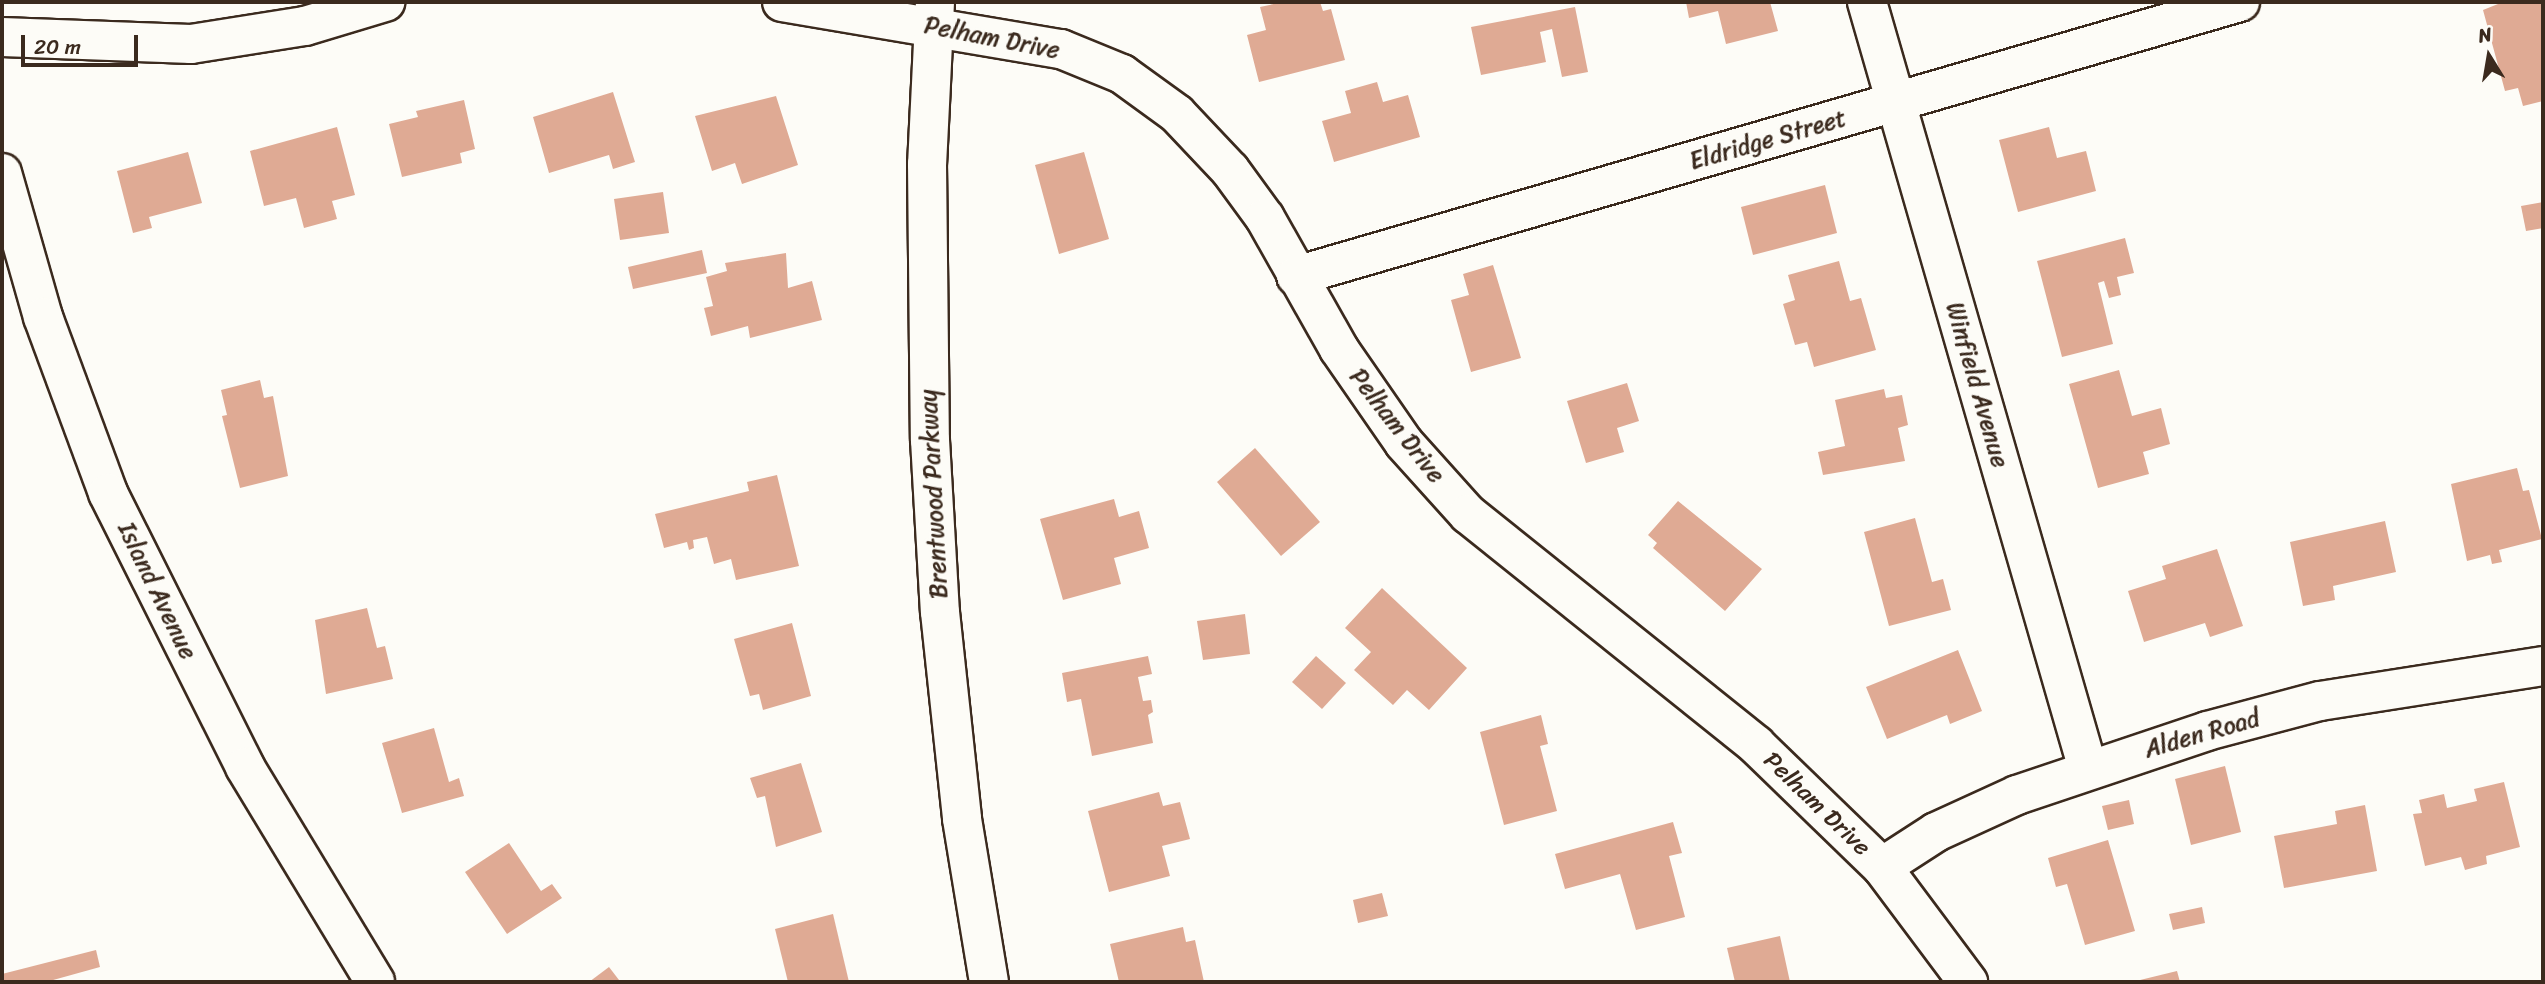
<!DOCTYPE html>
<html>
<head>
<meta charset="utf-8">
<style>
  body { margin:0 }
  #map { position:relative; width:2545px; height:984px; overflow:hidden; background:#fdfcf7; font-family:Sriracha,sans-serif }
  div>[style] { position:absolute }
  .building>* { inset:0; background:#dfaa94 }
  .roads { filter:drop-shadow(2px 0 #3b2a1e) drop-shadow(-2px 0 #3b2a1e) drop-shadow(0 2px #3b2a1e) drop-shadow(0 -2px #3b2a1e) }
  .minor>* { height:38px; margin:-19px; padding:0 19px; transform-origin:19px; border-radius:19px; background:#fdfcf7 }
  span { translate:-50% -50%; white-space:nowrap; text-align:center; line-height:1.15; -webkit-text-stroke:5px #fdfcf7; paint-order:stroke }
  .street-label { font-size:24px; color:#3b2a1e }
  .frame { position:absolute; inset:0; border:4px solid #3b2a1e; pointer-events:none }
  .north { position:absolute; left:2454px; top:21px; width:70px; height:70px; -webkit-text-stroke:5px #fdfcf7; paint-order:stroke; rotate:349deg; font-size:19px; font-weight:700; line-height:28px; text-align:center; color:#3b2a1e }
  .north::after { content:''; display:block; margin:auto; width:24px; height:32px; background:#3b2a1e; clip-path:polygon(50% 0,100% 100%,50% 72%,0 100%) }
  .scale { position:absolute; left:21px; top:35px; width:117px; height:32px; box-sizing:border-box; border:4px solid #3b2a1e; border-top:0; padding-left:9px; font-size:21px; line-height:24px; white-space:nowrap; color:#3b2a1e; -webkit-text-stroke:5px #fdfcf7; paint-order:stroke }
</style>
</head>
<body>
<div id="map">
  <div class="building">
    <i style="clip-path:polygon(1283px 2px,1320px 2px,1323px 11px,1331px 9px,1345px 60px,1259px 82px,1247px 35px,1266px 30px,1260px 7px)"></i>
    <i style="clip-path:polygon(1686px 2px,1770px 2px,1778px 31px,1726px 44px,1718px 11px,1689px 18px)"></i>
    <i style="clip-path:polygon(2503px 2px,2543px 2px,2543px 101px,2523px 106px,2518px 88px,2505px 91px,2483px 10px)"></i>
    <i style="clip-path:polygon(1575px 7px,1588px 72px,1562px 77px,1552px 29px,1540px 32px,1546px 62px,1481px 75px,1471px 27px)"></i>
    <i style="clip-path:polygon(1377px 82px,1383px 102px,1408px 95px,1420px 137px,1334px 162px,1322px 121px,1351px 113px,1345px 91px)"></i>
    <i style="clip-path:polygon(613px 92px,635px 162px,613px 169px,609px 155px,549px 173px,533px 117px)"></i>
    <i style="clip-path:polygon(776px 96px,798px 165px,742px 184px,735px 163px,712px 171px,695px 116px)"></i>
    <i style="clip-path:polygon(464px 100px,475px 149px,460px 153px,462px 163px,402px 177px,389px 124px,418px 117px,416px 111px)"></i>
    <i style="clip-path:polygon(337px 127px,355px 195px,332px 201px,337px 219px,304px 228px,296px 198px,264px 206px,250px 151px)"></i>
    <i style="clip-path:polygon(2049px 127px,2057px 158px,2086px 151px,2096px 191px,2018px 212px,1999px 140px)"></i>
    <i style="clip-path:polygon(188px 152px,202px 203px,149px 217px,152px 228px,133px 233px,117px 171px)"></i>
    <i style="clip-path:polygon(1084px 152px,1109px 239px,1059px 254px,1035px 165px)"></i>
    <i style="clip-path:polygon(1825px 185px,1837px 233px,1753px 255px,1741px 207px)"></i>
    <i style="clip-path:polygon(663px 192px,669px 233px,620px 240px,614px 199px)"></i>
    <i style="clip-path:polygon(2543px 202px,2543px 228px,2526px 231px,2521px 206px)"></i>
    <i style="clip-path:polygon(2125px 238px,2134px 273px,2117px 277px,2121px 295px,2109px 298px,2104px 281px,2098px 283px,2113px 344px,2062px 357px,2037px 261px)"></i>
    <i style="clip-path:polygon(702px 250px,707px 273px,633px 289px,628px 267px)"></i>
    <i style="clip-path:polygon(786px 253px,788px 288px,812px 281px,822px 320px,750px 338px,748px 326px,711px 336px,704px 308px,713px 306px,706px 277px,727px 271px,725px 263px)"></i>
    <i style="clip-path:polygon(1839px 261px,1850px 301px,1861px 298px,1876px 350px,1814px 367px,1807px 342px,1795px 345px,1783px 304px,1795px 300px,1788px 275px)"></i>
    <i style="clip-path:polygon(1493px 265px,1521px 358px,1471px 372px,1451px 300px,1469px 295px,1463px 274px)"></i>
    <i style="clip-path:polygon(2119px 370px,2132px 416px,2161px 408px,2170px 444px,2143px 452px,2149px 474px,2098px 488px,2069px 384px)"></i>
    <i style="clip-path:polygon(260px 380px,264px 398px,273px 396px,288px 476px,240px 488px,222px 416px,227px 415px,221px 390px)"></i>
    <i style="clip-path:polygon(1627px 383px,1639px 421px,1617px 428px,1624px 452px,1586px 463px,1567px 401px)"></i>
    <i style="clip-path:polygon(1884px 389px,1886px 398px,1902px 395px,1908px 425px,1898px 428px,1905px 461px,1823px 475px,1818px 452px,1845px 446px,1835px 400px)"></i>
    <i style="clip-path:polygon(1255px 448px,1320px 522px,1281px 556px,1217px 482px)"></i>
    <i style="clip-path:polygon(2517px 468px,2523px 491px,2529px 490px,2542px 539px,2499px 550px,2502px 562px,2492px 564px,2490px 555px,2467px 561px,2451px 484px)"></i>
    <i style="clip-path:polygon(777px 475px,799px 566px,736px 580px,731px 559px,714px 564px,707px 537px,693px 540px,694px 548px,689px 550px,687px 542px,664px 548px,655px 514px,749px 491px,747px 482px)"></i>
    <i style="clip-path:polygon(1114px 499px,1119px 517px,1139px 511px,1149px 548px,1114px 558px,1121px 584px,1063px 600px,1040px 519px)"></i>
    <i style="clip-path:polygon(1678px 501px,1762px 569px,1725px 611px,1653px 548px,1657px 543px,1648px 535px)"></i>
    <i style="clip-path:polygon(1915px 518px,1932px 582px,1943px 579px,1951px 610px,1889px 626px,1864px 532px)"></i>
    <i style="clip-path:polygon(2385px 521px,2396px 572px,2333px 586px,2335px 600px,2303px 606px,2290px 542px)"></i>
    <i style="clip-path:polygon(2217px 549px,2243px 626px,2210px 637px,2205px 623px,2144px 642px,2128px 591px,2166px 579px,2162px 566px)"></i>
    <i style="clip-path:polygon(1382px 588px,1467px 668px,1429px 710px,1407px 690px,1393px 705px,1354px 670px,1371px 652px,1345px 628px)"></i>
    <i style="clip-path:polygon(367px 608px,377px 648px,385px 646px,393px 679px,326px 694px,315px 620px)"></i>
    <i style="clip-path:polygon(1245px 614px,1250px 654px,1203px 660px,1197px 621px)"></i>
    <i style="clip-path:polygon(792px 623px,811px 696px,763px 710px,759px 694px,750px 696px,734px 639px)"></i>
    <i style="clip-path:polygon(1958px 650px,1982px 711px,1950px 724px,1947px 715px,1887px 739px,1866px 687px)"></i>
    <i style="clip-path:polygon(1148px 656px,1152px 674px,1138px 677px,1143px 701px,1151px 700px,1153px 712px,1148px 715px,1153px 743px,1092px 756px,1081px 699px,1067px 702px,1062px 673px)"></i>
    <i style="clip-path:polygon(1316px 656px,1346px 683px,1322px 709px,1292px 682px)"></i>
    <i style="clip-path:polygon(1541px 715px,1548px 744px,1540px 746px,1557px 811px,1504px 825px,1480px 732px)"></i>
    <i style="clip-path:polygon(434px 728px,449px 782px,459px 778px,464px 796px,402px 813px,382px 743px)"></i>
    <i style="clip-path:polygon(801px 763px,822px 832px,776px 847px,765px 796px,757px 798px,750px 778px)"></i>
    <i style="clip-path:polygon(2225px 766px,2241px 832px,2191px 845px,2175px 779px)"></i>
    <i style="clip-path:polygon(2504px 782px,2520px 847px,2486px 856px,2487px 864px,2465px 870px,2461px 857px,2425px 866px,2413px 814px,2422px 813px,2419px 800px,2444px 794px,2447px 808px,2477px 801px,2474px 789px)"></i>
    <i style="clip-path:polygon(1159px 792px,1163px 806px,1180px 802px,1190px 839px,1162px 846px,1170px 876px,1109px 892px,1088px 811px)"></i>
    <i style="clip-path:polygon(2129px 800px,2134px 824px,2108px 830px,2102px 806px)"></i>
    <i style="clip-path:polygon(2365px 805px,2377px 871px,2284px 888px,2274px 836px,2337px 824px,2335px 811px)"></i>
    <i style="clip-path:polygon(1673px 822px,1682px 853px,1669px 856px,1685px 917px,1636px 930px,1620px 874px,1565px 889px,1555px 854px)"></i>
    <i style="clip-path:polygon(2108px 840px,2135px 931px,2085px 945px,2067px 884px,2056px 887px,2048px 858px)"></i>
    <i style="clip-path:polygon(509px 843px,541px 891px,552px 884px,562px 898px,507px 934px,465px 872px)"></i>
    <i style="clip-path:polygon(1382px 893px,1388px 916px,1358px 923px,1353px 900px)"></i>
    <i style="clip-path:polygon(2202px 907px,2205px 923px,2173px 930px,2169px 914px)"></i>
    <i style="clip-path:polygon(833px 914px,849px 982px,788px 982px,775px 929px)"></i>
    <i style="clip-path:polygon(1183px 927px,1186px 942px,1195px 940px,1204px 982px,1119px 982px,1110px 944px)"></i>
    <i style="clip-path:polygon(1780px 936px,1790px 982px,1735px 982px,1727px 948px)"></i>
    <i style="clip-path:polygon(96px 950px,100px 967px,46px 982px,2px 982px,2px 974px)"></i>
    <i style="clip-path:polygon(609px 967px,619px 980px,616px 982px,589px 982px)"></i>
    <i style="clip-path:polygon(2177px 971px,2180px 982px,2136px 982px,2136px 981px)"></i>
  </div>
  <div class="roads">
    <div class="minor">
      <i style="left:782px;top:2px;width:283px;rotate:9.6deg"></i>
      <i style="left:1061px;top:49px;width:66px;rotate:22.3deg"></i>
      <i style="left:1122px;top:74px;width:68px;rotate:36deg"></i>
      <i style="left:1177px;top:114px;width:77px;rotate:46.6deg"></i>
      <i style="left:1230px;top:170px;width:59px;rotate:53.9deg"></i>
      <i style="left:1265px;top:218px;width:150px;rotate:60.5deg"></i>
      <i style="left:1339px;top:349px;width:114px;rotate:55.3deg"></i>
      <i style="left:1404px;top:443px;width:96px;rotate:48deg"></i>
      <i style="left:1468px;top:514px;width:369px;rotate:38.7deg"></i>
      <i style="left:1756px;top:745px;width:175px;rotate:44.1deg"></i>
      <i style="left:1882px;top:867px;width:144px;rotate:53.2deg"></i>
      <i style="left:935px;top:2px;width:162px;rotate:92.8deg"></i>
      <i style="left:927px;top:164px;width:276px;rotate:89.4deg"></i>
      <i style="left:930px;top:440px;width:172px;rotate:86.7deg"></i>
      <i style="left:940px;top:612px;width:208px;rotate:83.9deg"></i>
      <i style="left:962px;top:819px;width:165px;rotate:80.6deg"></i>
      <i style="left:1867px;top:2px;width:798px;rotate:73.93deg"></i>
      <i style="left:2px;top:37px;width:189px;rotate:2.1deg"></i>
      <i style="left:191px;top:44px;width:115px;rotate:-9deg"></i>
      <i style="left:305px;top:26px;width:84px;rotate:-16.7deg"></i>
      <i style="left:2px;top:173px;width:150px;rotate:74.1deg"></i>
      <i style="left:43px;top:317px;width:188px;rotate:69.7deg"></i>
      <i style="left:108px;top:493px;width:306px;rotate:63.4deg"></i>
      <i style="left:245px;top:767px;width:251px;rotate:58.8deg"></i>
      <i style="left:1296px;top:276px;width:983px;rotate:-16.19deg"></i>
      <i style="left:1882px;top:867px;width:64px;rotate:-32.9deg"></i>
      <i style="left:1936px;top:832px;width:89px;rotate:-24.6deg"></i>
      <i style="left:2017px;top:795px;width:200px;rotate:-18.6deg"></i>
      <i style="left:2207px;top:731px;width:117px;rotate:-14.9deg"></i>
      <i style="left:2320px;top:701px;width:226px;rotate:-8.9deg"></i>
    </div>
  </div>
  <div class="street-label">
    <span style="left:992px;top:38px;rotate:11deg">Pelham Drive</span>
    <span style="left:1768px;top:140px;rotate:-16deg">Eldridge Street</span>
    <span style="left:1977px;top:385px;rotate:74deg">Winfield Avenue</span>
    <span style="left:1397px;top:426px;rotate:52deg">Pelham Drive</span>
    <span style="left:934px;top:494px;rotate:-93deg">Brentwood Parkway</span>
    <span style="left:157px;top:591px;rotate:64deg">Island Avenue</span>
    <span style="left:2202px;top:734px;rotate:-16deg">Alden Road</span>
    <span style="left:1817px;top:804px;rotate:44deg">Pelham Drive</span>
  </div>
  <div class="frame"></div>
  <div class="north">N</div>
  <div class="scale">20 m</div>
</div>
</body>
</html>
